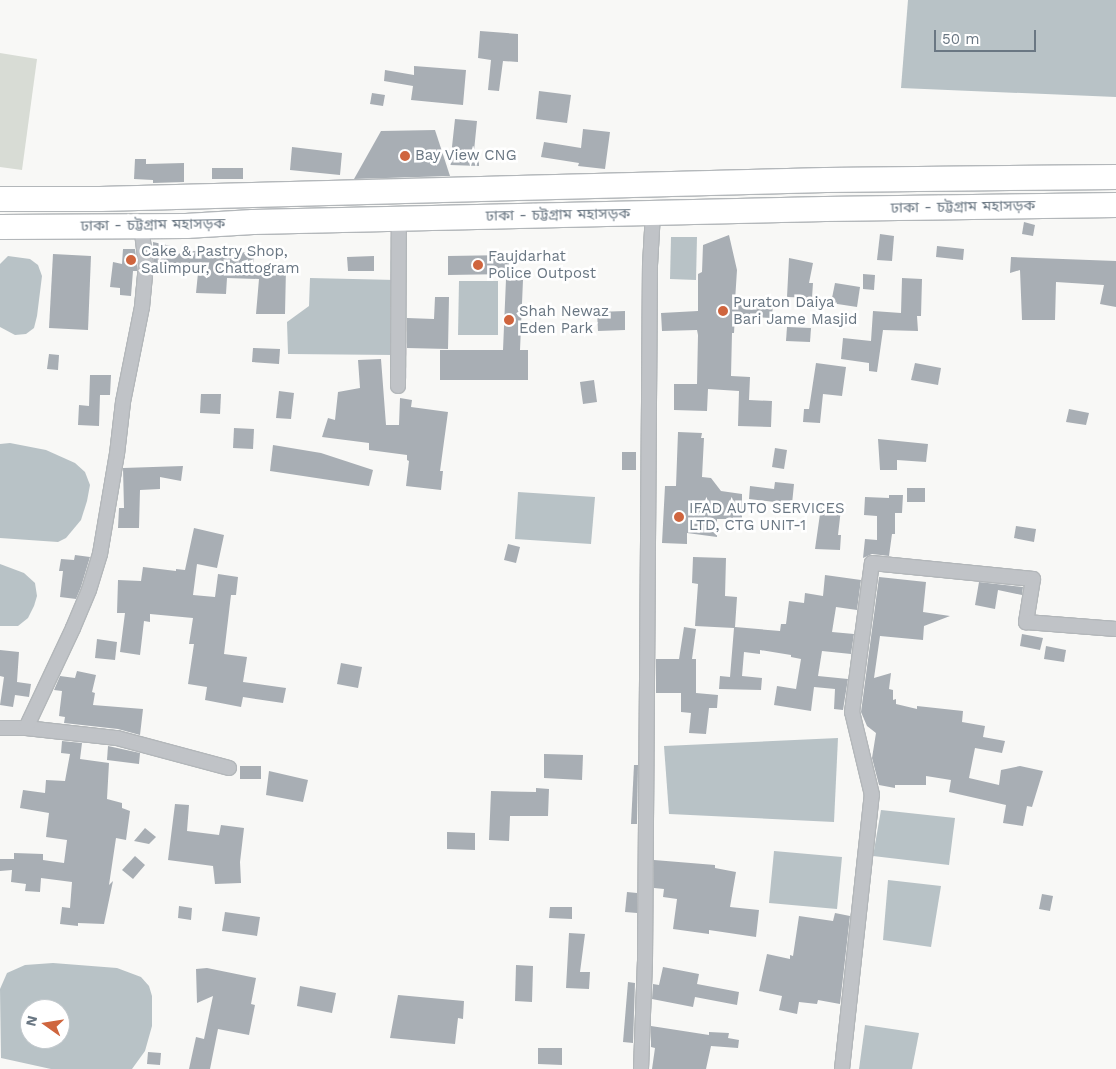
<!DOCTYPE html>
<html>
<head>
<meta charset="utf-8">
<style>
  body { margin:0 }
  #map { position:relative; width:1116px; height:1069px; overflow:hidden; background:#f8f8f6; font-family:"Work Sans","Noto Sans Bengali",sans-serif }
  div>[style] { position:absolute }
  .green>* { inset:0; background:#d8dcd5 }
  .water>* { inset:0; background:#b8c2c6 }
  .building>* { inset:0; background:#a8aeb4 }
  .roads { filter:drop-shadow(1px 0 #b3b7ba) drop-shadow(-1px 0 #b3b7ba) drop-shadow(0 1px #b3b7ba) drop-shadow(0 -1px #b3b7ba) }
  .minor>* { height:14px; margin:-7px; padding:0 7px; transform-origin:7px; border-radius:7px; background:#c0c3c7 }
  .trunk>* { height:24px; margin:-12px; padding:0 12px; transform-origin:12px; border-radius:12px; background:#fff }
  .dots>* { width:14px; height:14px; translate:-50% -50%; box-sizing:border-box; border:2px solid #fff; border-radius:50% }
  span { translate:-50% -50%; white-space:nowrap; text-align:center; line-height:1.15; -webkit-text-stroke:5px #fff; paint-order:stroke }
  .poi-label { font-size:15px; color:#6a7783 }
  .left { translate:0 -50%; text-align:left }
  .street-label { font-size:15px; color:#6a7783 }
  .north { position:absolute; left:20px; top:999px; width:50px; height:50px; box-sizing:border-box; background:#fff; border:1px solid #c3c9cd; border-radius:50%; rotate:283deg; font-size:14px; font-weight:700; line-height:20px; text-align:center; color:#6a7783 }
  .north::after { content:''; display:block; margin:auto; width:18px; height:22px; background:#cf653e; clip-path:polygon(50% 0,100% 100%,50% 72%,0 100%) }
  .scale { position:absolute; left:934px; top:30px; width:102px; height:22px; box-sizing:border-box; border:2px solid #6a7783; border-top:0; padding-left:6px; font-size:15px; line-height:18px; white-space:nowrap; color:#6a7783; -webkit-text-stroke:4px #fff; paint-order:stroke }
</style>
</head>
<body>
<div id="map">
  <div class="green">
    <i style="clip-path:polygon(0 53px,37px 59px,22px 170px,0 167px)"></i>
  </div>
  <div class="water">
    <i style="clip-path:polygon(908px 0,1116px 0,1116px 97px,901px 88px)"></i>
    <i style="clip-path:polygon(671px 237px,697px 237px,696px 280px,670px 279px)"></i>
    <i style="clip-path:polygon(8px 256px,30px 259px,38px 265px,42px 276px,37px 316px,34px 328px,26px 334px,15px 335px,0 327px,0 264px)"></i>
    <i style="clip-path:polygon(310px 278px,396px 280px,394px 355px,288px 354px,287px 322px,309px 306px)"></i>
    <i style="clip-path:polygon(459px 281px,498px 281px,498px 335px,458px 335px)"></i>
    <i style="clip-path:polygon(10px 443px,46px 450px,75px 463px,85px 472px,90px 485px,87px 501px,81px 520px,66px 538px,58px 542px,0 538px,0 444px)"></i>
    <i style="clip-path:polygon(518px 492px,595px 497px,591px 544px,515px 539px)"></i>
    <i style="clip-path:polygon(0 564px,24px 573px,35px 583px,37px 596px,34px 606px,28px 618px,18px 626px,0 626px)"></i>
    <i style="clip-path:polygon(838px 738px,834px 822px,669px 814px,664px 746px)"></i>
    <i style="clip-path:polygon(881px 810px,955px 818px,949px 865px,873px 856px)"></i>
    <i style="clip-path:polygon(774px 851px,842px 857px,837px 909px,769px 903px)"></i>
    <i style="clip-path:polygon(888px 880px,941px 886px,931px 947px,883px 940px)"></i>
    <i style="clip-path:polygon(evenodd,53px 963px,117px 968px,141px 977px,149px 986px,152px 996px,152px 1026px,145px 1051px,132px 1069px,51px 1069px,1px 1058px,0 989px,7px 973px,25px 965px,53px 963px,30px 1009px,60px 1009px,60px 1039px,30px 1039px,30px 1009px)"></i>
    <i style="clip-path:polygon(865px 1025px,919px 1033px,912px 1069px,859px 1069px)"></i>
  </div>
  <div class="building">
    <i style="clip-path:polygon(480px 31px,518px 34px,518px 62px,503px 61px,499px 91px,488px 90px,491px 60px,478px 58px)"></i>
    <i style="clip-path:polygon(414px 66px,466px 70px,463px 105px,411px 100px,413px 86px,384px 81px,385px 70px,414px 75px)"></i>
    <i style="clip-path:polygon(539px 91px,571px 95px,567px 123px,536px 119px)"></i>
    <i style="clip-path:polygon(372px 93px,385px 95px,383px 106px,370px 104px)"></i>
    <i style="clip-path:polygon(455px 119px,477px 121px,474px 151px,479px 151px,479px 166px,450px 165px)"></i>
    <i style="clip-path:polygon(583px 129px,610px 132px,605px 169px,578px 166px,579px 163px,541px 157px,544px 142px,581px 148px)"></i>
    <i style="clip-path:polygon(435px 130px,450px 176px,354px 179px,381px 131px)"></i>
    <i style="clip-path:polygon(292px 147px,342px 153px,340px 175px,290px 170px)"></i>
    <i style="clip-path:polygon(135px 159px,146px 159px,146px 164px,184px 163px,184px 182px,153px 183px,153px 180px,134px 179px)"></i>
    <i style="clip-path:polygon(212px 168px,243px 168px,243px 179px,212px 179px)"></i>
    <i style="clip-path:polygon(1024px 222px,1035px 225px,1033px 236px,1022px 234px)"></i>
    <i style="clip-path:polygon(880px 234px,894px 236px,892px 261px,877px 260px)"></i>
    <i style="clip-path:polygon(729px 235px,737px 270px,735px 301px,773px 303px,772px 318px,735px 316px,734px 333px,732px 333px,731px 376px,750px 377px,749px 400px,772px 401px,771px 427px,738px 426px,739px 391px,708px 389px,707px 411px,674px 410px,674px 384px,697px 384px,698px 335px,697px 330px,662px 331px,661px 313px,698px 311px,698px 274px,702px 272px,703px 245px)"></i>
    <i style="clip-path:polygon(153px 242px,171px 246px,171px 255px,200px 250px,254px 253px,253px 266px,286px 268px,285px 314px,256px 314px,259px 279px,227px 278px,226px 294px,196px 293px,198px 273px,154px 269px)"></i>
    <i style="clip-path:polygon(937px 246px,964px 249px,963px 260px,936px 257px)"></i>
    <i style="clip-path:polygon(123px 249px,135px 249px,137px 265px,137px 271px,133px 271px,131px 296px,120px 295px,120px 288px,110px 287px,113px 262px,122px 264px)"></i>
    <i style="clip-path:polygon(53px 254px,91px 256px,88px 330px,49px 328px)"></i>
    <i style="clip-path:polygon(509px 255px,509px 274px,448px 275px,448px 256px)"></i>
    <i style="clip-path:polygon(374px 256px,374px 271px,348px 271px,347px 257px)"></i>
    <i style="clip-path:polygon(1011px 257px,1116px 261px,1116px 307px,1100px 304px,1104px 285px,1056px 282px,1055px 320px,1022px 320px,1020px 270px,1010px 273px)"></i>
    <i style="clip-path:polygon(789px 258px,813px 263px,809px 283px,813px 283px,812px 298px,787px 297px)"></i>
    <i style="clip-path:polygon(863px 274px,875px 275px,874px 290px,863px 289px)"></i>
    <i style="clip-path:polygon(902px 278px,922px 279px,921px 316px,917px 316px,918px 331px,883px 330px,877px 372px,869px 371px,869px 363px,841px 359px,843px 338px,871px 341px,873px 311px,901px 313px)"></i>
    <i style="clip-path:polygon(506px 279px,523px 280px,520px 350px,528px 350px,528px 380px,440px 380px,440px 350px,503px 350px)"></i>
    <i style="clip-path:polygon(835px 283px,860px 287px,857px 307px,831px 303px)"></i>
    <i style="clip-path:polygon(435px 297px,449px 297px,448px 349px,407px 348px,407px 318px,434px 319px)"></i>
    <i style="clip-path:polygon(625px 311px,625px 330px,598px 331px,597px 312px)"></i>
    <i style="clip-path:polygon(787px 327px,811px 328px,810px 342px,786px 341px)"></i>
    <i style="clip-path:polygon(253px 348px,280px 349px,279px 364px,252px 362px)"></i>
    <i style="clip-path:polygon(49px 354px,59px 355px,58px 370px,47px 369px)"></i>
    <i style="clip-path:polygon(381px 359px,386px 425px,399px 425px,400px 398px,412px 400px,411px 407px,448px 412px,440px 471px,443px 471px,441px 490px,406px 486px,409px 461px,407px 460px,407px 455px,369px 450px,369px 443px,322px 437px,328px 418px,335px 420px,338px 392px,360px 388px,358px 360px)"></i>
    <i style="clip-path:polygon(816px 363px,846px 367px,842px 396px,823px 394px,820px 423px,803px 422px,804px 409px,809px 409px)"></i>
    <i style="clip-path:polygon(915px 363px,941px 368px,938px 385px,911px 380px)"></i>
    <i style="clip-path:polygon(90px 375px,111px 375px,110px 395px,100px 395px,99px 426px,78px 425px,79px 405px,89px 406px)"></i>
    <i style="clip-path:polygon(594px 380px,597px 402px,583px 404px,580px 382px)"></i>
    <i style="clip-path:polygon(279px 391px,294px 393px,291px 419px,276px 418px)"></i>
    <i style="clip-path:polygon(201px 394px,221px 394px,220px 414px,200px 413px)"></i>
    <i style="clip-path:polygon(1069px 409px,1089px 413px,1086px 425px,1066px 422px)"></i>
    <i style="clip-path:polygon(234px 428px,254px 429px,253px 449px,233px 448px)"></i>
    <i style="clip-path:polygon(678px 432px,702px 433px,701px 438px,704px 438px,702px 477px,711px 478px,721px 491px,742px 494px,742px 519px,717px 519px,717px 537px,687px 533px,687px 544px,662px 543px,665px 486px,676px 486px)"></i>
    <i style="clip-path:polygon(878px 439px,928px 444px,926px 462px,897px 460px,897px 470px,880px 470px)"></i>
    <i style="clip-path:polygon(273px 445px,321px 453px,373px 470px,369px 486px,270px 471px)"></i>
    <i style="clip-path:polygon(775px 448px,787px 450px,784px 469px,772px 467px)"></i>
    <i style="clip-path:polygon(622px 452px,636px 452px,636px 470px,622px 470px)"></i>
    <i style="clip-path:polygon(183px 466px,181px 481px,160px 477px,160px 489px,140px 490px,139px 528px,118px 528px,119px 508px,124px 508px,123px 468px)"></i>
    <i style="clip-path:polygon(775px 482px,794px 484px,792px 504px,749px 499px,750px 486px,774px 489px)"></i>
    <i style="clip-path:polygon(907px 488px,925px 488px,925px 502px,907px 502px)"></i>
    <i style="clip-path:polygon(889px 495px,903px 495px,902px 513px,895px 513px,895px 534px,892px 534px,889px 556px,872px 554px,863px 558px,865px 539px,877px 540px,877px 516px,864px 515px,865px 497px,889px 498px)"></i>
    <i style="clip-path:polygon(821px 507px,841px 509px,838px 535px,841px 535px,840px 550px,815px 549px)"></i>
    <i style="clip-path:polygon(1016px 526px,1036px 529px,1034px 542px,1014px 538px)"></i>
    <i style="clip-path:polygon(194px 528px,224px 535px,217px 568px,197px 564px,193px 595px,215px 597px,218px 574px,238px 577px,236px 595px,231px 595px,224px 654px,247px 657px,243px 682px,286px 688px,283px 703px,243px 697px,241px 707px,205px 700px,207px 687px,188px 684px,194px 644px,189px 644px,193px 618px,150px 614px,150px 622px,144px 621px,140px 655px,120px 652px,125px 613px,117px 613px,118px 580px,141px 581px,143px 567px,176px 571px,176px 569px,185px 570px)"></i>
    <i style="clip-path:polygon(508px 544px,520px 547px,516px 563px,504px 560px)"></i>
    <i style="clip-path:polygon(75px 555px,90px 557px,81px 587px,76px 599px,60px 597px,63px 571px,59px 571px,61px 559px,74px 560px)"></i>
    <i style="clip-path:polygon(693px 557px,726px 558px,725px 596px,737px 597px,735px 627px,780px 631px,781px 624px,786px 624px,789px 601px,804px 603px,805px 593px,823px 596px,825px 575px,861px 580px,857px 610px,836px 607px,832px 632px,854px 634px,851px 654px,822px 651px,818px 676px,848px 679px,843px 710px,834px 709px,835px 689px,814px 687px,811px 711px,774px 705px,777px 686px,796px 689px,801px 659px,791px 657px,791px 655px,760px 650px,760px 654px,744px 652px,742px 676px,762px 678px,761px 690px,719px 689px,720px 676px,730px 677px,734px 628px,695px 626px,698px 584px,692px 583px)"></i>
    <i style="clip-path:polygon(879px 577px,926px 582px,923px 612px,950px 616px,924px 626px,923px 640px,880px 636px,874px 678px,891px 673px,889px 689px,893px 690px,893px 700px,896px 699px,896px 704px,917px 709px,917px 706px,963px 711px,962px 722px,985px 726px,983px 737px,1005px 741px,1002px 753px,975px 748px,969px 778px,999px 785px,1001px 770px,1020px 766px,1043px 771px,1032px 807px,1027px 806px,1023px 826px,1003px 823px,1006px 805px,949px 792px,951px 780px,926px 776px,926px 785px,895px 785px,895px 788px,879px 785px,872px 758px,876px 733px,867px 726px,861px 712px)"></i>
    <i style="clip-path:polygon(979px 582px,1023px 587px,1022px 595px,998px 590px,995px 609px,975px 605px)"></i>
    <i style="clip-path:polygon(684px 627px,696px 629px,692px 659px,696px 659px,696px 693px,718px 695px,717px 708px,709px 708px,706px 734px,689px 733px,691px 713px,681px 712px,681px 693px,656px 693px,656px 659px,679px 659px)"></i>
    <i style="clip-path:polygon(1022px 634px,1043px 638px,1040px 650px,1020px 646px)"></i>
    <i style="clip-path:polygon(97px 639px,117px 642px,115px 660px,95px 658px)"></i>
    <i style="clip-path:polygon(1046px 646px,1066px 650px,1064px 662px,1044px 659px)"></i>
    <i style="clip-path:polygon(0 650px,19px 652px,17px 682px,31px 684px,29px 697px,15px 695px,13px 707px,0 705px,4px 677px,0 676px)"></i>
    <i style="clip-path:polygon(341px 663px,362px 667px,358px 688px,337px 684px)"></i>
    <i style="clip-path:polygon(77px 671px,96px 675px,92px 692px,95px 693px,93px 705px,143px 709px,140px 735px,118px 729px,64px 723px,65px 717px,59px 716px,62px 691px,54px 690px,60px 676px,75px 678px)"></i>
    <i style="clip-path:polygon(62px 741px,82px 743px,80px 759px,109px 763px,107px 799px,122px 803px,122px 808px,130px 811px,126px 840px,116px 838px,109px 885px,113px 881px,104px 924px,78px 923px,78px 926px,60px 924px,62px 907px,70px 908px,72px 882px,41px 878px,40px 892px,25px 891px,26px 884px,11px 882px,12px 870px,0 871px,0 859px,14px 859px,14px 853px,43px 854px,43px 860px,64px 863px,67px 840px,46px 837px,49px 813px,20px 808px,23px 790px,45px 793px,46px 780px,65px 781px,70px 754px,61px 753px)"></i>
    <i style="clip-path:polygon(108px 746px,140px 753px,139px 764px,107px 760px)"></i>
    <i style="clip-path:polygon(544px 754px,583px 755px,582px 780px,544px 778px)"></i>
    <i style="clip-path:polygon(634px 765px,638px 765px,637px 824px,631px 824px)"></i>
    <i style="clip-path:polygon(240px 766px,261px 766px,261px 779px,240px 779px)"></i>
    <i style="clip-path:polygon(269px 771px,308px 780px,303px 802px,266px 795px)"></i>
    <i style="clip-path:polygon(536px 788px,549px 789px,548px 816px,510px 816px,509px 841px,489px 840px,491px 791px,536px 792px)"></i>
    <i style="clip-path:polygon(175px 804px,189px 805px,187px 831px,219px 835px,221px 825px,244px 828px,240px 862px,241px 883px,215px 884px,213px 866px,168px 860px)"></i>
    <i style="clip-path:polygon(145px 828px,156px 837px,149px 844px,134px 841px)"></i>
    <i style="clip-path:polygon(447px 832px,475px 833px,475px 850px,447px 849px)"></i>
    <i style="clip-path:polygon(135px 856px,145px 865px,133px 879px,122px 870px)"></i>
    <i style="clip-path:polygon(654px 860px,715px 865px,715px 868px,736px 872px,730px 907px,759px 910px,756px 937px,709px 930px,709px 934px,673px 929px,677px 899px,663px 897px,664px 889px,654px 888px)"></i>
    <i style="clip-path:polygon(627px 892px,637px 893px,637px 913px,625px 912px)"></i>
    <i style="clip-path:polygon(1042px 894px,1053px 896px,1050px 911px,1039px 909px)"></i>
    <i style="clip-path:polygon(179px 906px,192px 908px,191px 920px,178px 918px)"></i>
    <i style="clip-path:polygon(550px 907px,572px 907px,572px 919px,549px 918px)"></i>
    <i style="clip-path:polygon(225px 912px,260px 917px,257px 936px,222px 931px)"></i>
    <i style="clip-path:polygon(835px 913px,850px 916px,840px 1004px,818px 1000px,817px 1004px,799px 1002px,797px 1014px,779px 1010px,782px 996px,759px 991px,767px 954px,790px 959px,790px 955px,793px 956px,799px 916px,833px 921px)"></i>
    <i style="clip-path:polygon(569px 933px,585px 934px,580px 972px,590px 972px,589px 989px,566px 988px)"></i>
    <i style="clip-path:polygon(516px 965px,533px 966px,532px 1002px,515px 1001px)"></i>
    <i style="clip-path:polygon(663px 967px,699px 974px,697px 984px,739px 992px,737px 1005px,695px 997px,693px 1007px,652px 999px,653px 984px,659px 985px)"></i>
    <i style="clip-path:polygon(207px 968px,256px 978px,251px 1004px,255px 1005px,249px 1035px,218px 1029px,210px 1069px,189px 1069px,196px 1037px,204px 1039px,213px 996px,197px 1003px,196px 969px)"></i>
    <i style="clip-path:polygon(628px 982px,635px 983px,633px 1043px,623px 1042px)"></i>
    <i style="clip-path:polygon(300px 986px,336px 993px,332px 1013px,297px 1006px)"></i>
    <i style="clip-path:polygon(398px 995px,464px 1001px,463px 1019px,458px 1018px,455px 1044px,390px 1038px)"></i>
    <i style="clip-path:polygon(651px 1026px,709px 1035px,709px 1032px,729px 1033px,728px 1038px,739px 1040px,738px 1048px,711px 1046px,706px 1069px,652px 1069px,655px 1048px,651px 1047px)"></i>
    <i style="clip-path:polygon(538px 1048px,562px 1048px,562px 1065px,538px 1064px)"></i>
    <i style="clip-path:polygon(148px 1052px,161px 1053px,160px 1065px,147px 1064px)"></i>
  </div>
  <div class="roads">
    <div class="minor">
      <i style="left:398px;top:386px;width:167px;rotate:-89.7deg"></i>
      <i style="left:0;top:728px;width:26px"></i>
      <i style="left:26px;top:728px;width:92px;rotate:6.3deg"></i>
      <i style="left:117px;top:738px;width:116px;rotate:15deg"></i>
      <i style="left:26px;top:728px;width:110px;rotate:-64.8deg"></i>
      <i style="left:73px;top:628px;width:41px;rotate:-67.2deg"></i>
      <i style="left:89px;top:590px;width:38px;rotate:-73deg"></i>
      <i style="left:100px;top:554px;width:101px;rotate:-80.4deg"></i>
      <i style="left:117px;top:454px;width:52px;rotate:-83.4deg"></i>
      <i style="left:123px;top:402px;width:97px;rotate:-78.7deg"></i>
      <i style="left:142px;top:307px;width:42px;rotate:-84.6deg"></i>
      <i style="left:146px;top:265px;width:40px;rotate:-97.1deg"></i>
      <i style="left:641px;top:1069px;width:108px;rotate:-87.9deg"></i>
      <i style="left:645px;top:961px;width:696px;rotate:-89.59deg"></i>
      <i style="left:650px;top:265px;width:52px;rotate:-86.7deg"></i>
      <i style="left:842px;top:1069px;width:276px;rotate:-83.8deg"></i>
      <i style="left:872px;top:795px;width:85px;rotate:-103.5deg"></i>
      <i style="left:852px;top:712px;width:150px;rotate:-82.4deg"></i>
      <i style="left:872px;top:563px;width:162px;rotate:5.7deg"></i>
      <i style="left:1033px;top:579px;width:44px;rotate:99.2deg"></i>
      <i style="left:1026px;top:622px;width:90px;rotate:4.4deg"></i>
    </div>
    <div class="trunk">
      <i style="left:0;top:199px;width:100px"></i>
      <i style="left:100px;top:199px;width:726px;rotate:-1.5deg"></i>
      <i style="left:826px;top:180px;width:290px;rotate:-0.6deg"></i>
      <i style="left:0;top:227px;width:186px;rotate:-0.3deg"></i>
      <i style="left:186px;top:226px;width:67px;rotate:-3.4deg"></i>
      <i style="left:253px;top:222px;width:572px;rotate:-1.3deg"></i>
      <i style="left:825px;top:209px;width:291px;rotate:-0.8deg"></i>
    </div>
  </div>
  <div class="dots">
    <i style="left:405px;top:156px;background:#cf653e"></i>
    <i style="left:131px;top:260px;background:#cf653e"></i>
    <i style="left:478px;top:265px;background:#cf653e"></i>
    <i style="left:723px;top:311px;background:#cf653e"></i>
    <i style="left:509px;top:320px;background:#cf653e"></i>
    <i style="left:679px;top:517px;background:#cf653e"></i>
  </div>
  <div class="poi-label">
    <span class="left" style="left:415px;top:156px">Bay View CNG</span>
    <span class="left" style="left:141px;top:260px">Cake &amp; Pastry Shop,<br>Salimpur, Chattogram</span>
    <span class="left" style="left:488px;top:265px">Faujdarhat<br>Police Outpost</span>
    <span class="left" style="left:733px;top:311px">Puraton Daiya<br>Bari Jame Masjid</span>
    <span class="left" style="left:519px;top:320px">Shah Newaz<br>Eden Park</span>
    <span class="left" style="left:689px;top:517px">IFAD AUTO SERVICES<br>LTD, CTG UNIT-1</span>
  </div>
  <div class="street-label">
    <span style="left:963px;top:207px;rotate:-1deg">ঢাকা - চট্টগ্রাম মহাসড়ক</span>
    <span style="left:558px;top:215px;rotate:-1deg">ঢাকা - চট্টগ্রাম মহাসড়ক</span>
    <span style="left:153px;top:225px;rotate:-1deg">ঢাকা - চট্টগ্রাম মহাসড়ক</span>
  </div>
  <div class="north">N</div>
  <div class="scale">50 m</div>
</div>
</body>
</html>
